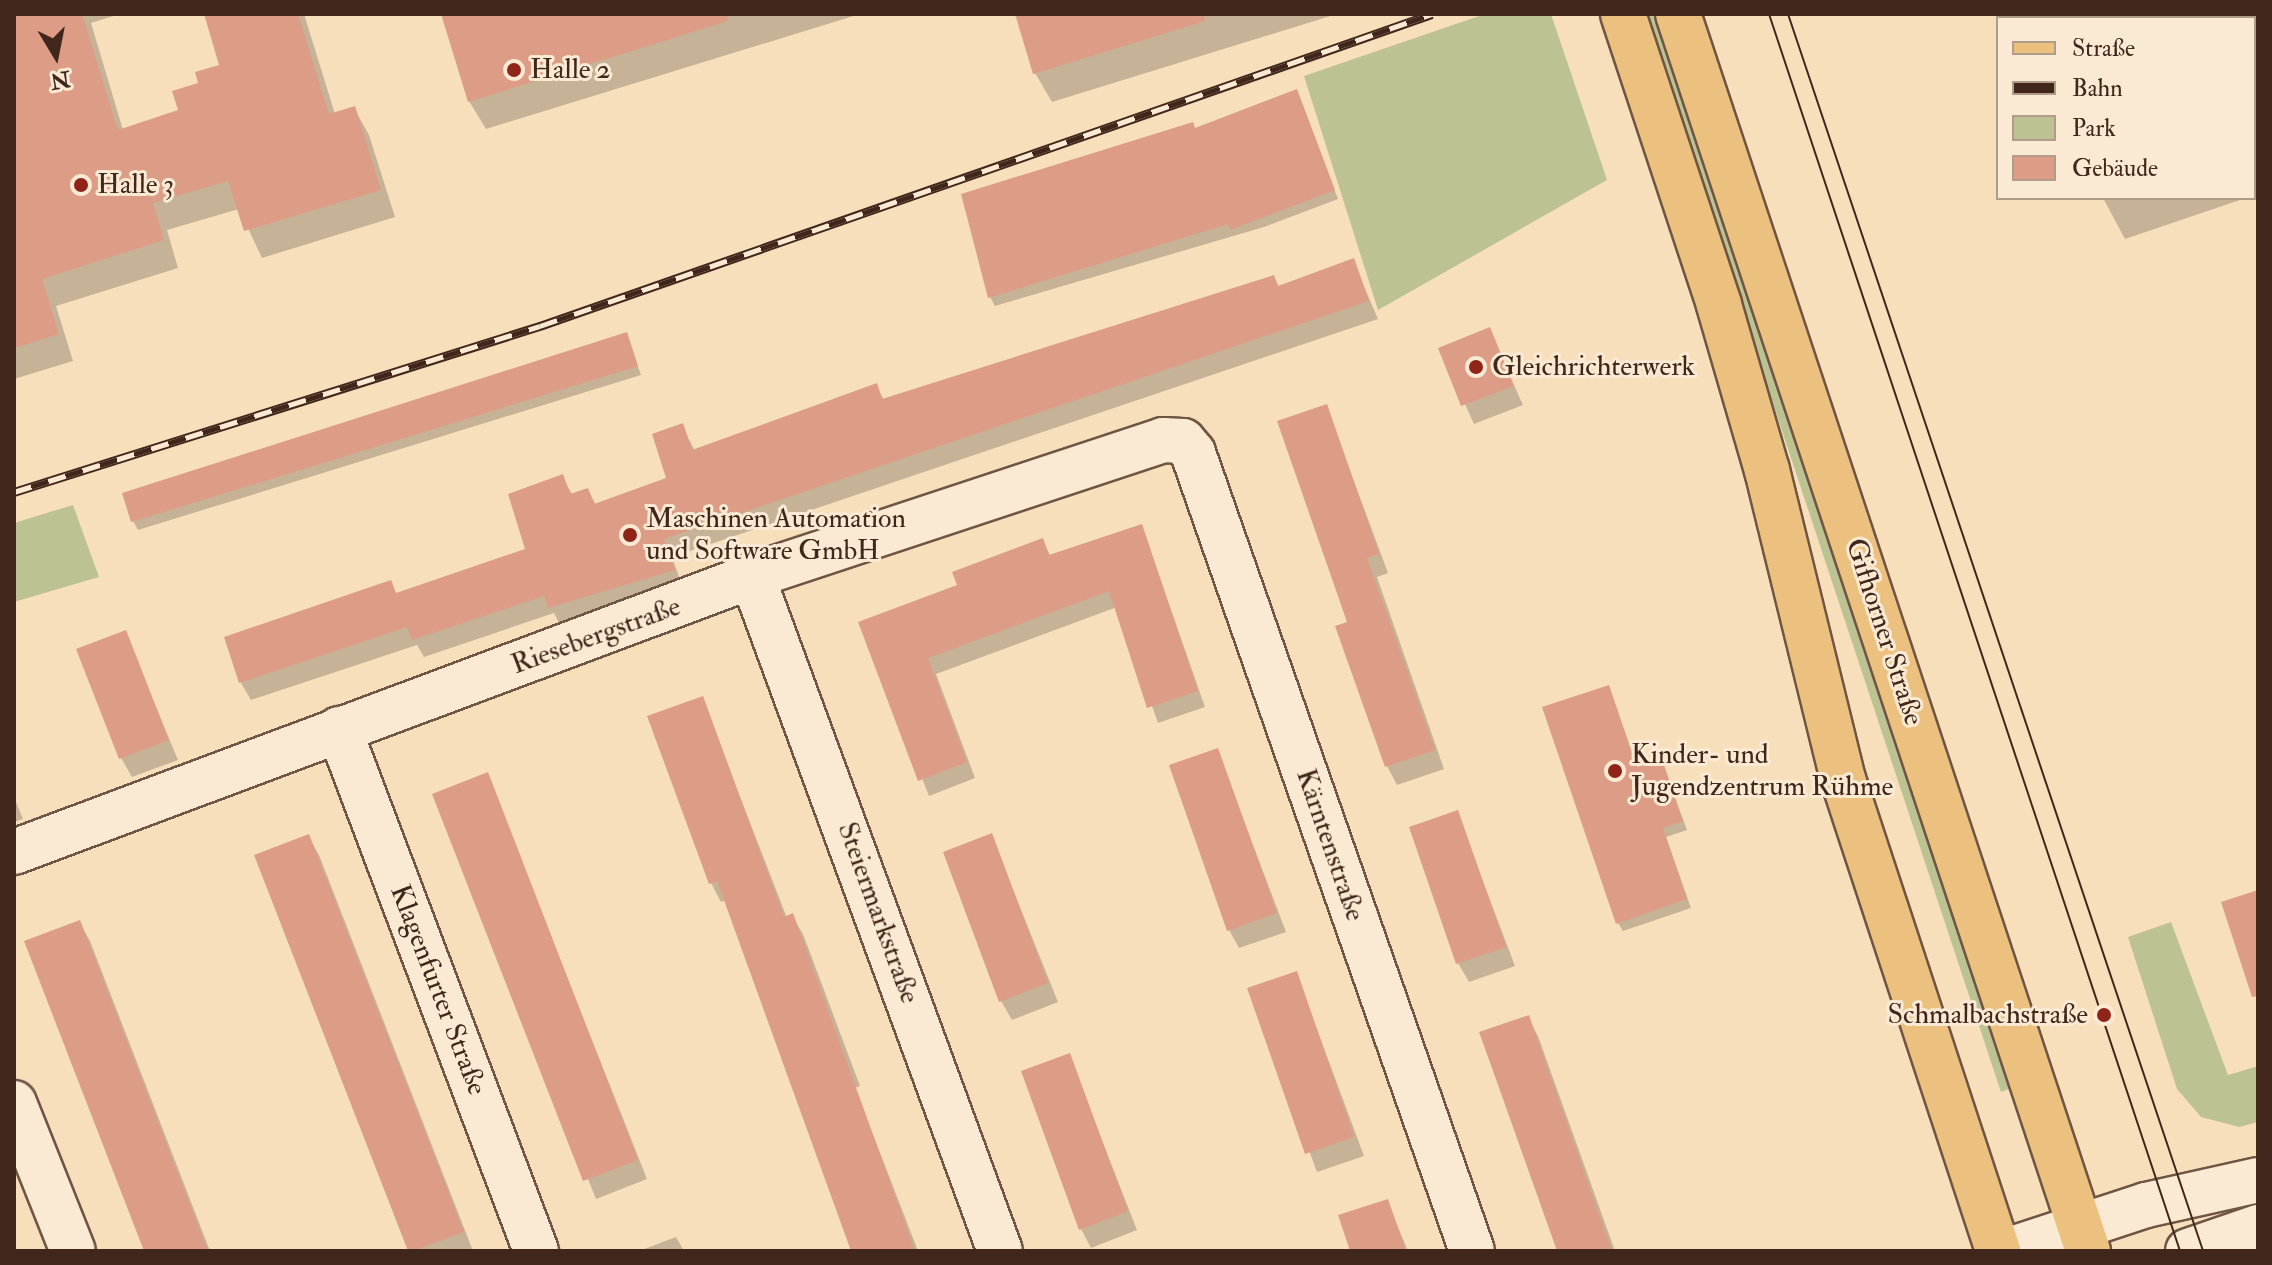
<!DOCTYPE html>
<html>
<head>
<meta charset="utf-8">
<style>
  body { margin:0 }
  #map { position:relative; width:2272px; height:1265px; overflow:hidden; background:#f8dfbc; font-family:"IM FELL Double Pica",serif }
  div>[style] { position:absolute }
  .green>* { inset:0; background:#bcc292 }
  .shadow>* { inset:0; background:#0003 }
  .building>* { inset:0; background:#dd9c86 }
  .roads { filter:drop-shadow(2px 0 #6f5543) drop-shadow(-2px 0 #6f5543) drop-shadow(0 2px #6f5543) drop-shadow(0 -2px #6f5543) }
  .minor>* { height:44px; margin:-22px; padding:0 22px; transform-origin:22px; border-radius:22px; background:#faead3 }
  .major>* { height:44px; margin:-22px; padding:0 22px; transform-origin:22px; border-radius:22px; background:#ecc07e }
  .tram>* { height:2px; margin:-1px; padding:0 1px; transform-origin:1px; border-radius:1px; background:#41271b }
  .rail>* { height:9px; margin-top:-4.5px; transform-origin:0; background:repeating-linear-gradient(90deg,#faead3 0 18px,#41271b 0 36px); box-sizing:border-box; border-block:2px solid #41271b }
  .dots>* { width:22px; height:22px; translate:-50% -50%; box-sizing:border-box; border:4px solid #faead3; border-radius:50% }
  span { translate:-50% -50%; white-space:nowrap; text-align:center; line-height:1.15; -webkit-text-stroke:6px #faead3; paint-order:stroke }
  .poi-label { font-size:28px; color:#41271b }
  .left { translate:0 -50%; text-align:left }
  .right { translate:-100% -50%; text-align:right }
  .street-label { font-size:28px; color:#41271b }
  .frame { position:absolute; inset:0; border:16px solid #41271b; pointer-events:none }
  .legend { position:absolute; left:1996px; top:16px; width:260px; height:184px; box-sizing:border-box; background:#faead3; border:2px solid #b09c89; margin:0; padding:10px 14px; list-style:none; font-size:24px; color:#41271b }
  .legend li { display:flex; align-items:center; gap:16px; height:40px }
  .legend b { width:40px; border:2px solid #b09c89 }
  .north { position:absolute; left:16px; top:16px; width:80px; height:80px; -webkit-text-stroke:6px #faead3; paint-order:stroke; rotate:170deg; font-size:22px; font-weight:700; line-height:32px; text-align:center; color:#41271b }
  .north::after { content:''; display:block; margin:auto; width:28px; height:36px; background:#41271b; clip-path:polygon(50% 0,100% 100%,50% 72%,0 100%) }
</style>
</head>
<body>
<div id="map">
  <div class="green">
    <i style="clip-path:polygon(1485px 14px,1551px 14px,1607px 180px,1378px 310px,1304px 76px)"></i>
    <i style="clip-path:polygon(1644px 14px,1655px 14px,1790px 420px,2011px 1088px,2001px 1092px)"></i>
    <i style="clip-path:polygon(73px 505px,99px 577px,14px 602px,14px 523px)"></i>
    <i style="clip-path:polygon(2171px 922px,2228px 1075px,2258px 1066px,2258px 1122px,2239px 1127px,2201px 1117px,2177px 1089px,2128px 937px)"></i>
  </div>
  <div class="shadow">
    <i style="clip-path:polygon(14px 14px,120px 14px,91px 23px,123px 130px,180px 111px,222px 66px,206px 14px,304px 14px,335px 114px,354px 108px,369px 135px,395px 217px,262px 258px,239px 209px,167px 230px,178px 268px,56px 306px,73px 361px,14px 379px)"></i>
    <i style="clip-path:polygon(443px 14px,860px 14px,486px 129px,469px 101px)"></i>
    <i style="clip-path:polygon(1017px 14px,1337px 14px,1052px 102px,1035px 73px)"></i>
    <i style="clip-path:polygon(2124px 14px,2258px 14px,2258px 194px,2254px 195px,2254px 18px,2112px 18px)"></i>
    <i style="clip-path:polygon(1297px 92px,1338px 199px,1264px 227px,995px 306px,990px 297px,1196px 130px)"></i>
    <i style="clip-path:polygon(2103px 198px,2246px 198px,2125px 239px)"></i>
    <i style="clip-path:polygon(1353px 261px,1378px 319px,672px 557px,683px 588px,560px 625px,554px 613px,424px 657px,417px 645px,251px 700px,241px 683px,226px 638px,390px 583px,397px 595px,528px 551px,562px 476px,573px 496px,588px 490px,596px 505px,669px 479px,682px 426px,695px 451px,876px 385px,884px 400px,1273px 277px,1279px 287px)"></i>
    <i style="clip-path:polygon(1489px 330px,1523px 405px,1474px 424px,1440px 349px)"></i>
    <i style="clip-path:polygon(626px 334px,641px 375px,138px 530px,133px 521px)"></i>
    <i style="clip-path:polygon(1326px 406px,1388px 573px,1377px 577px,1444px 769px,1397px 785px,1387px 766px,1350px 623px)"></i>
    <i style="clip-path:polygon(1142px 527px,1205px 707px,1158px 723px,1117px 607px,936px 674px,975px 778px,929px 796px,861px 623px,960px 586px,1042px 540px,1051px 557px)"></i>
    <i style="clip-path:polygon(125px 633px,178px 760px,132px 777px,121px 758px)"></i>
    <i style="clip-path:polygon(1608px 687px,1638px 769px,1661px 761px,1687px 830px,1666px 837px,1691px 908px,1623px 931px,1618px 923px)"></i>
    <i style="clip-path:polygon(702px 699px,787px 918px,792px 916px,803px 934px,860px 1086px,855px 1088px,918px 1251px,855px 1251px,727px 900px,721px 902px,711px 883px)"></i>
    <i style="clip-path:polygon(1217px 750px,1286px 932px,1239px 948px,1229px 930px)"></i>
    <i style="clip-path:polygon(487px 775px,647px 1179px,596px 1199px,435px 795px)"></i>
    <i style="clip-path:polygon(14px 797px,23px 819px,14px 822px)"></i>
    <i style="clip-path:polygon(1457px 813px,1515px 966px,1469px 982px,1458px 963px)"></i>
    <i style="clip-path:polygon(991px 835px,1058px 1002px,1012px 1020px,1001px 1001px)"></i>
    <i style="clip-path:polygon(308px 836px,319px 855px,473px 1251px,410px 1251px)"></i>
    <i style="clip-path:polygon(79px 922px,90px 941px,210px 1251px,147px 1251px)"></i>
    <i style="clip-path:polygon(1296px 973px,1364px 1156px,1317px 1172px,1249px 989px)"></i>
    <i style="clip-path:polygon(1528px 1018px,1538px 1036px,1615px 1251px,1559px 1251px)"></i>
    <i style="clip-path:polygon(1069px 1056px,1137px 1230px,1091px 1248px,1081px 1229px)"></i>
    <i style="clip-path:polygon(1387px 1201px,1408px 1251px,1352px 1251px)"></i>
    <i style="clip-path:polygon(676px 1237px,684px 1251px,639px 1251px)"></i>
  </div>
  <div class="building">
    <i style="clip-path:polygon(14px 14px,82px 14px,118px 130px,178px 110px,172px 91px,198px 83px,195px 72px,219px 65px,204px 14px,298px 14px,329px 114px,355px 106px,381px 190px,244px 231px,228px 181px,153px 203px,164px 240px,42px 279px,59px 334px,14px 348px)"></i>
    <i style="clip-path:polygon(441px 14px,727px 14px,728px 21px,468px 102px)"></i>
    <i style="clip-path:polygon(1015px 14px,1204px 14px,1205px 21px,1033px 74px)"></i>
    <i style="clip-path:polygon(1297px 89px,1335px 190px,1230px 230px,1228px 224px,988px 298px,961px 194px,1193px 122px,1195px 128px)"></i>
    <i style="clip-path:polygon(1354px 258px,1369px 301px,664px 539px,675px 570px,548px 608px,544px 596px,412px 640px,407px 627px,239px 683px,224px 637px,391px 580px,396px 593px,525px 549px,508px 494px,563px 474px,570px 494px,588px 488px,594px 504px,666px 478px,652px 434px,683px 423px,692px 450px,877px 383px,882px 399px,1274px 275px,1278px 286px)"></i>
    <i style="clip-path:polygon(1490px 327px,1514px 386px,1461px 406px,1438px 348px)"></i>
    <i style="clip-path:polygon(627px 332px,638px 366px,131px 522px,122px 493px)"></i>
    <i style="clip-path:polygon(1327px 404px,1379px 554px,1367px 558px,1435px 750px,1385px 767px,1335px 626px,1347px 622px,1277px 421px)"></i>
    <i style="clip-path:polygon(1142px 524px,1198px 691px,1147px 708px,1109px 591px,928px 658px,967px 762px,918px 781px,858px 622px,957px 585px,952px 572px,1043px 538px,1049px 555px)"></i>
    <i style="clip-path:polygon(126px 630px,169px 740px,119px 759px,76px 649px)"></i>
    <i style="clip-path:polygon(1609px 685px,1637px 767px,1662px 759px,1683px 821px,1663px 828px,1687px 899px,1616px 924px,1542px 707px)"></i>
    <i style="clip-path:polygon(703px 696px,784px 917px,793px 913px,915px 1251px,851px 1251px,717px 881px,709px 884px,647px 716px)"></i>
    <i style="clip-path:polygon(1218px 748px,1277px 913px,1227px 931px,1169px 765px)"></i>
    <i style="clip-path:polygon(488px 772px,638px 1160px,583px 1181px,432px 794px)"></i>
    <i style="clip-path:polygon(1458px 810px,1506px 947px,1456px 964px,1409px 827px)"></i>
    <i style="clip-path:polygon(992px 833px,1048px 983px,999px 1002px,943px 852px)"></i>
    <i style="clip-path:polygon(309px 834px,464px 1232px,413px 1251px,408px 1251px,254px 855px)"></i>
    <i style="clip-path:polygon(2258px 890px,2258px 996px,2252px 997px,2221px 902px)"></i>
    <i style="clip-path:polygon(80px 920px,170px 1153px,208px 1251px,144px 1251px,24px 941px)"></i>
    <i style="clip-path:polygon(1297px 971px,1354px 1137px,1305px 1154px,1247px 988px)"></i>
    <i style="clip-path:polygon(1529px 1015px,1554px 1087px,1612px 1251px,1557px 1251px,1492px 1068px,1479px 1032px)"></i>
    <i style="clip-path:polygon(1070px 1053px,1128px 1211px,1079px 1230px,1021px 1071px)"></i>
    <i style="clip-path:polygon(1388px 1199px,1406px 1251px,1350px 1251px,1338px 1215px)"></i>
  </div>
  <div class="roads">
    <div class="minor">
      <i style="left:752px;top:576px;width:719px;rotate:69.83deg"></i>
      <i style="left:339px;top:729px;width:558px;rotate:69.32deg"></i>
      <i style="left:14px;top:852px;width:788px;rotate:-20.5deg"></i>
      <i style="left:752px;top:576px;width:433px;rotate:-18.3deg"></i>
      <i style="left:1163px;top:440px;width:20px;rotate:3deg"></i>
      <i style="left:1183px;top:441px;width:16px;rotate:50deg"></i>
      <i style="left:1193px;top:453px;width:845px;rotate:70.73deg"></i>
      <i style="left:14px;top:1103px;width:159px;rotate:68.3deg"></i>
      <i style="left:2006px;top:1251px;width:147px;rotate:-18.2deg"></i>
      <i style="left:2146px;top:1205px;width:115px;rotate:-12.6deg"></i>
      <i style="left:2188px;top:1251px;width:74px;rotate:-18.9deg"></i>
    </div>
    <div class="major">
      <i style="left:1623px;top:14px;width:306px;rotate:71.7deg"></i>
      <i style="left:1719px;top:305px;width:172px;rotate:73.8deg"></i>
      <i style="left:1767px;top:470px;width:318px;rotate:76.2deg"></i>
      <i style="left:1843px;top:779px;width:497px;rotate:71.8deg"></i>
      <i style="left:1678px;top:14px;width:1303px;rotate:71.66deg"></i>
    </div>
  </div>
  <div class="tram">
    <i style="left:1769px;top:14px;width:1303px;rotate:71.62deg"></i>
    <i style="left:1788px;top:14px;width:1305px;rotate:71.45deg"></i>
  </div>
  <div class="rail">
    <i style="left:14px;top:492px;width:552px;rotate:-17.52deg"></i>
    <i style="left:540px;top:326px;width:945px;rotate:-19.28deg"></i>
  </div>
  <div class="dots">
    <i style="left:514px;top:70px;background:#8f2418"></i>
    <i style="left:81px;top:185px;background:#8f2418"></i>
    <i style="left:1476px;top:367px;background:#8f2418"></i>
    <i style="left:630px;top:535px;background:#8f2418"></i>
    <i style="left:1615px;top:771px;background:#8f2418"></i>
    <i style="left:2104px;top:1015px;background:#8f2418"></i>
  </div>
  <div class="poi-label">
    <span class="left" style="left:530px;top:70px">Halle 2</span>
    <span class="left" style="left:97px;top:185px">Halle 3</span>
    <span class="left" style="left:1492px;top:367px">Gleichrichterwerk</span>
    <span class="left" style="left:646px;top:535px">Maschinen Automation<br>und Software GmbH</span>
    <span class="left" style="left:1631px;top:771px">Kinder- und<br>Jugendzentrum Rühme</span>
    <span class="right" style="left:2088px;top:1015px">Schmalbachstraße</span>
  </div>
  <div class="street-label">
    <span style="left:1884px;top:632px;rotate:72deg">Gifhorner Straße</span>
    <span style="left:596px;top:636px;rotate:-20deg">Riesebergstraße</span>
    <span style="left:1330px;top:845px;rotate:71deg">Kärntenstraße</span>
    <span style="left:878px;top:913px;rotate:70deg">Steiermarkstraße</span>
    <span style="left:438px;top:990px;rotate:69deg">Klagenfurter Straße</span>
  </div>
  <div class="frame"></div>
  <ul class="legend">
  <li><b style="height:10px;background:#ecc07e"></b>Straße</li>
  <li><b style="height:10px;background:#41271b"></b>Bahn</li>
  <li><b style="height:22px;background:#bcc292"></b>Park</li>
  <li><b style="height:22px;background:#dd9c86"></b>Gebäude</li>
  </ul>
  <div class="north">N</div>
</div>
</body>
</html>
